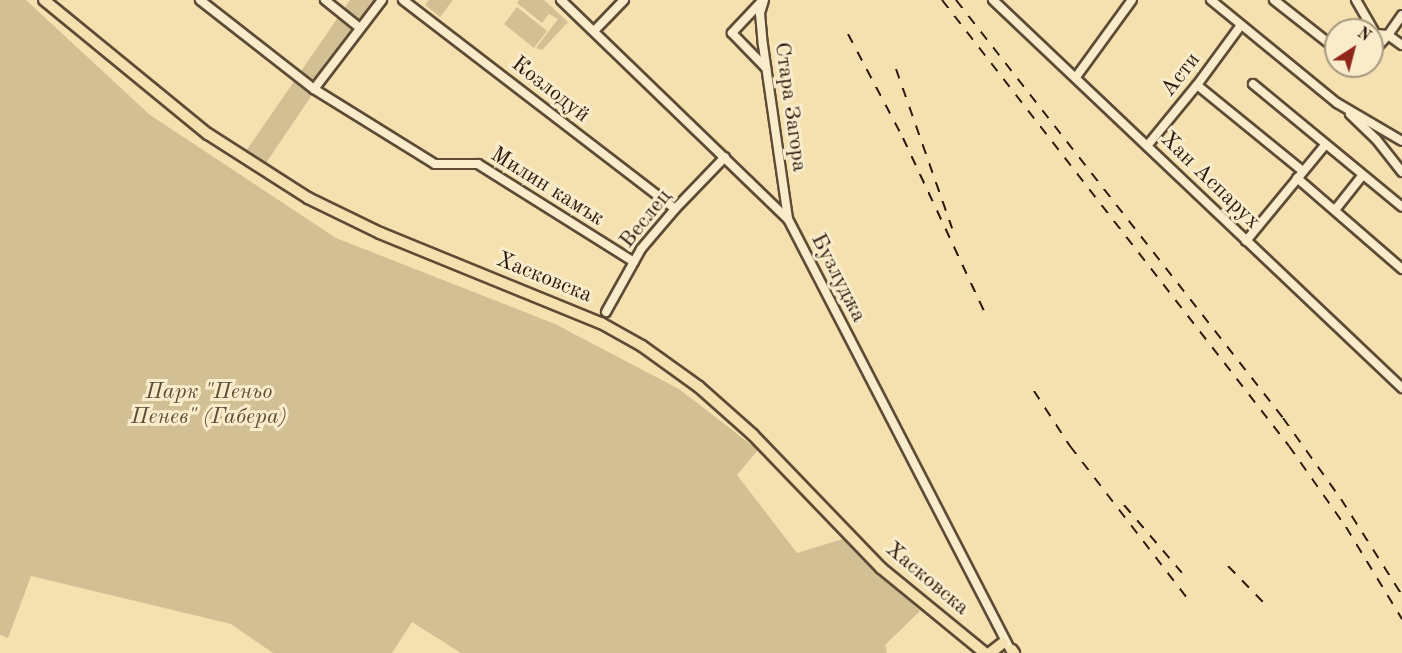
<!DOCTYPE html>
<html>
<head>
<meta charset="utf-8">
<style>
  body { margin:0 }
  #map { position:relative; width:1402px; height:653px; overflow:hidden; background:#f5e1af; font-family:"Old Standard TT",serif }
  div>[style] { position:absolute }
  .green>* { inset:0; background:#d3bf94 }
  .roads { filter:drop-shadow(2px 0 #5e4b36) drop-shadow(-2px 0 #5e4b36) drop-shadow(0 2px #5e4b36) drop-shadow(0 -2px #5e4b36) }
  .minor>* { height:8px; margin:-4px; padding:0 4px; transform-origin:4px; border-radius:4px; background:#f8eccb }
  .major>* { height:10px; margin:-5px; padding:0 5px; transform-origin:5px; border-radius:5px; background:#f5e1af }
  .rail>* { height:2px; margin-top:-1px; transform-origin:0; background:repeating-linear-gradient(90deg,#2b190e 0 10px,transparent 0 20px) }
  span { translate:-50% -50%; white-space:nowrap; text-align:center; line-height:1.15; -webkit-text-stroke:6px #f8eccb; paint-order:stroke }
  .street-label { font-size:22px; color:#2b190e }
  .park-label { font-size:22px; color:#5d4b36; font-style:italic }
  .north { position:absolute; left:1324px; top:18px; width:60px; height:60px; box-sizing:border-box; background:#f8eccb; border:2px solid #a6987f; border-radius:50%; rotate:36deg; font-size:16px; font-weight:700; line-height:24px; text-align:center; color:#2b190e }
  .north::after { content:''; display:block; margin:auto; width:21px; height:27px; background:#8f2418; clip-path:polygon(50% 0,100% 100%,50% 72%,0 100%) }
</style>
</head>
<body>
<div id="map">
  <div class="green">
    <i style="clip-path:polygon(0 0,26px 0,150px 115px,336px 238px,555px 324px,679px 389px,758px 450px,737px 475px,797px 553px,846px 538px,920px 611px,885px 645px,887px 653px,461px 653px,412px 622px,392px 653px,273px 653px,231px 624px,31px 576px,8px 638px,0 635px)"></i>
    <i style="clip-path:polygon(350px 0,376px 0,266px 163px,246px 151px)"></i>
    <i style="clip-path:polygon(429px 0,453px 0,440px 17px,425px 5px)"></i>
    <i style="clip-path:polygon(519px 0,544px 0,568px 22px,542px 50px,536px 48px,558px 19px,549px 14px,542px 23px,517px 3px)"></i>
    <i style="clip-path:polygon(517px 7px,547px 31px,534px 48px,504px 24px)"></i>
  </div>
  <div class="roads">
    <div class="minor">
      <i style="left:200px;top:0;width:145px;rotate:38deg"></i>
      <i style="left:314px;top:89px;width:142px;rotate:31.8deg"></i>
      <i style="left:435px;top:164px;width:43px"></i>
      <i style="left:478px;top:164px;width:184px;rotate:32.1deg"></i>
      <i style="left:325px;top:0;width:45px;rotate:38.7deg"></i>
      <i style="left:403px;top:0;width:343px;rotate:37.5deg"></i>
      <i style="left:561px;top:0;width:315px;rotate:44deg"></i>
      <i style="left:788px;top:219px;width:488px;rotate:62.7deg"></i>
      <i style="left:764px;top:0;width:14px;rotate:107deg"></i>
      <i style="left:760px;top:13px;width:32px;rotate:85deg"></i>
      <i style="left:763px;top:45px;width:176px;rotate:81.8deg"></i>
      <i style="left:993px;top:0;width:564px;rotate:43.49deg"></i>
      <i style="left:1211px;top:0;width:163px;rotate:39.3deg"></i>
      <i style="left:1337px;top:103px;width:75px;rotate:30.3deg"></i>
      <i style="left:1274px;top:0;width:79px;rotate:38.3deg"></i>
      <i style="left:1356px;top:0;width:39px;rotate:60deg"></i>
      <i style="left:1376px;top:34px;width:12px;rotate:5deg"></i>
      <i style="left:1388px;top:35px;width:24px;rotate:-55deg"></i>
      <i style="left:762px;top:1px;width:44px;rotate:133.2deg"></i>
      <i style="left:732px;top:33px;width:49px;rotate:45.8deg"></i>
      <i style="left:594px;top:31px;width:43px;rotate:-45.9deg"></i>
      <i style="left:1372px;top:53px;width:24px;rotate:-48deg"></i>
      <i style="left:1388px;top:35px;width:17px;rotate:36deg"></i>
      <i style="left:1076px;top:77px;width:95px;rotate:-54deg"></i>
      <i style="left:1253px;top:84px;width:193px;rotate:39.5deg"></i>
      <i style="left:1197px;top:85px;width:136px;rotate:39.1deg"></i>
      <i style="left:314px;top:89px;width:112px;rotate:-52.6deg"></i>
      <i style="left:1350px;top:114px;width:36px;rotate:44deg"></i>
      <i style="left:1376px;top:139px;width:42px;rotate:51.8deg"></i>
      <i style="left:1147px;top:146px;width:79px;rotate:-50.7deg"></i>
      <i style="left:1197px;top:85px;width:74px;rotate:-53.7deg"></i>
      <i style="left:1297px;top:178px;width:139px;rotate:40.9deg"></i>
      <i style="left:1335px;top:210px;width:43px;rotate:-51.5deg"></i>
      <i style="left:1246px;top:241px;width:124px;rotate:-50.5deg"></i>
      <i style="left:606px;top:312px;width:72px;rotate:-60.9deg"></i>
      <i style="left:641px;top:249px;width:52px;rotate:-49.6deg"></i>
      <i style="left:675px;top:209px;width:72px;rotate:-46.1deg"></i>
    </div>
    <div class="major">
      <i style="left:44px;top:0;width:212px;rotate:39.3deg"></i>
      <i style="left:208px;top:134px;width:119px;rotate:32.6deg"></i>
      <i style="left:308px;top:198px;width:80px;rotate:25.9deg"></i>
      <i style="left:380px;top:233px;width:239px;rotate:22.2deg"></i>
      <i style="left:601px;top:323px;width:47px;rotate:29.3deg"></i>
      <i style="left:642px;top:346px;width:70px;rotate:35.7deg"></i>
      <i style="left:699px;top:387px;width:72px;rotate:41.6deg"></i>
      <i style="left:753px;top:435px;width:185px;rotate:46.1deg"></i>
      <i style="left:881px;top:568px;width:134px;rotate:39.3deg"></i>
      <i style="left:1012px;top:650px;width:4px;rotate:56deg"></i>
      <i style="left:990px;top:653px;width:16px;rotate:-38deg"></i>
    </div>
  </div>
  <div class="rail">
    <i style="left:942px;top:0;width:565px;rotate:52.12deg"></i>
    <i style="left:1289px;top:446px;width:99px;rotate:54.9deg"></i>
    <i style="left:1346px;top:527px;width:108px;rotate:58.7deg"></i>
    <i style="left:956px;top:0;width:531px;rotate:51.96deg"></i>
    <i style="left:1283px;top:418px;width:100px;rotate:54.4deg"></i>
    <i style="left:1341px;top:499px;width:114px;rotate:57.6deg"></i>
    <i style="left:848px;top:34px;width:118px;rotate:62.1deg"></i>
    <i style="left:903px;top:138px;width:191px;rotate:64.9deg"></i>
    <i style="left:896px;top:69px;width:169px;rotate:70.6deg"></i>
    <i style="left:1034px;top:391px;width:66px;rotate:56.8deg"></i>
    <i style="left:1070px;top:446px;width:192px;rotate:52.4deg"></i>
    <i style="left:1124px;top:505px;width:89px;rotate:49.5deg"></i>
    <i style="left:1228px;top:566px;width:53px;rotate:45.8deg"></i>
  </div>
  <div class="street-label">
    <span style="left:1181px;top:75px;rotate:-52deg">Асти</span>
    <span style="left:550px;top:90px;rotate:38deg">Козлодуй</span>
    <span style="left:790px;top:107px;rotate:82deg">Стара Загора</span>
    <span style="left:1210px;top:181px;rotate:44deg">Хан Аспарух</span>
    <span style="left:547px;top:187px;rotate:32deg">Милин камък</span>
    <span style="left:646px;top:219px;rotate:-51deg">Веслец</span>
    <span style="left:544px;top:278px;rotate:22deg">Хасковска</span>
    <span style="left:838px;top:278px;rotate:63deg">Бузлуджа</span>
    <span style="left:927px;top:579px;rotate:40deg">Хасковска</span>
  </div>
  <div class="park-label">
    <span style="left:209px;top:405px">Парк "Пеньо<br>Пенев" (Габера)</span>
  </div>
  <div class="north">N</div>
</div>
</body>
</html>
